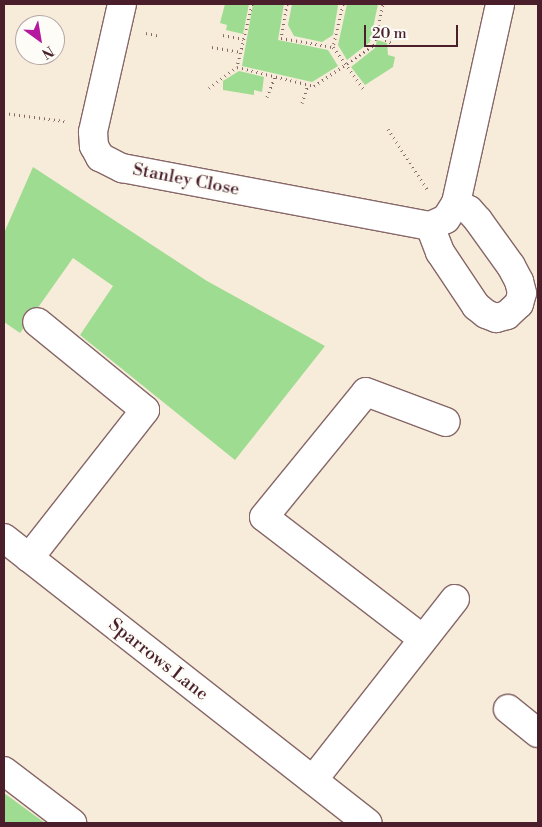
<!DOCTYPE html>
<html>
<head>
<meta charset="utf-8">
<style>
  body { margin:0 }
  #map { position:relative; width:542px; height:827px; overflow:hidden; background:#f7ecda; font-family:"Libre Bodoni",serif }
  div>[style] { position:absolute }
  .green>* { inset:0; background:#9edc91 }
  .path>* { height:3px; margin-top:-1.5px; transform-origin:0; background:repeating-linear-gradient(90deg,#876768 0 1px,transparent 0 5px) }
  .roads { filter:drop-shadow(1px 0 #876768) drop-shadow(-1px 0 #876768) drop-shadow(0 1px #876768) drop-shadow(0 -1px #876768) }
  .minor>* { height:28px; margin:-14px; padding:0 14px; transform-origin:14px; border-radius:14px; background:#fff }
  span { translate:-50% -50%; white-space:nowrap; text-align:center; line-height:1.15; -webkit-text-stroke:5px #fdfcf7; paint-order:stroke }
  .street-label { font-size:18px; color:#4a1f2b }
  .frame { position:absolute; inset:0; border:5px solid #4a1f2b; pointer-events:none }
  .north { position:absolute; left:15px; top:15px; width:50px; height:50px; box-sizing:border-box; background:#fdfcf7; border:1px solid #b5a4a5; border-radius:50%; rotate:148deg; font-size:14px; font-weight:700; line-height:20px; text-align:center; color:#4a1f2b }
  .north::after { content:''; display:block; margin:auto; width:18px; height:22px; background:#b5179e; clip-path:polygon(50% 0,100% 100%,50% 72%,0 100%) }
  .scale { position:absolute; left:364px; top:25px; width:94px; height:22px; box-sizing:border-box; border:2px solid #4a1f2b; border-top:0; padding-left:6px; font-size:15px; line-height:18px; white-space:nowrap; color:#4a1f2b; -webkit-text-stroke:4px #fdfcf7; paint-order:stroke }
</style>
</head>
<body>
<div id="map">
  <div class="green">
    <i style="clip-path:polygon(225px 4px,249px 4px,243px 34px,226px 30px,227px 25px,220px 23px)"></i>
    <i style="clip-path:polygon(253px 4px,284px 4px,278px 40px,328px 50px,338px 66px,312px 82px,242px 66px)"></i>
    <i style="clip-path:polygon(292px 4px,337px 4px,338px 6px,333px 35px,322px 42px,294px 36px,288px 25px)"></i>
    <i style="clip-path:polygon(347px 4px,378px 4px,370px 42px,347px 60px,338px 45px)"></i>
    <i style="clip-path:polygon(377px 40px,387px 43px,388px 55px,395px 57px,393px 67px,365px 85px,351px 67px,375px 48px)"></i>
    <i style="clip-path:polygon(239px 71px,264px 77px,262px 92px,254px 90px,254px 95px,223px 90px,223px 81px)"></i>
    <i style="clip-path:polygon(33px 167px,207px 281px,325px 346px,235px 460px,80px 335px,113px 286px,73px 258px,20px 333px,4px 322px,4px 233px)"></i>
    <i style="clip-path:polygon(4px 793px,45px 823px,4px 823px)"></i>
  </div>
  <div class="path">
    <i style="left:252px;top:4px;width:65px;rotate:103.4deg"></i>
    <i style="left:237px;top:67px;width:79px;rotate:13.9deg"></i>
    <i style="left:314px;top:86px;width:73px;rotate:-34.3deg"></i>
    <i style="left:374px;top:45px;width:42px;rotate:-77.6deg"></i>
    <i style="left:287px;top:4px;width:35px;rotate:100deg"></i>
    <i style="left:281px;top:38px;width:53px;rotate:9.8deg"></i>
    <i style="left:343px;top:4px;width:44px;rotate:103.1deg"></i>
    <i style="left:333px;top:47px;width:53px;rotate:54.2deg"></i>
    <i style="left:146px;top:33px;width:14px;rotate:12deg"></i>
    <i style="left:223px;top:35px;width:21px;rotate:11deg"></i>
    <i style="left:376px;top:36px;width:17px;rotate:24deg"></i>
    <i style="left:212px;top:47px;width:29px;rotate:10deg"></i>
    <i style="left:209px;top:88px;width:35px;rotate:-37deg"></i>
    <i style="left:267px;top:97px;width:22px;rotate:-69deg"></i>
    <i style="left:302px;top:103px;width:19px;rotate:-72deg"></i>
    <i style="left:4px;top:113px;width:61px;rotate:7.6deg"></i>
    <i style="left:388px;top:129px;width:72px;rotate:57deg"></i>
  </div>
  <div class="roads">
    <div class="minor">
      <i style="left:122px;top:4px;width:131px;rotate:102.8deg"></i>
      <i style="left:93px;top:132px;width:14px;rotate:86deg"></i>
      <i style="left:94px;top:146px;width:13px;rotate:61deg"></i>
      <i style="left:100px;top:157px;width:25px;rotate:27deg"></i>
      <i style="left:122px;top:168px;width:313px;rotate:10.7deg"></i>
      <i style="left:430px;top:226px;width:17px;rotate:-24deg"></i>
      <i style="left:446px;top:219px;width:19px;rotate:-58deg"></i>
      <i style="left:456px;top:203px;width:204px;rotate:-77.5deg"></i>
      <i style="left:430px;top:226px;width:28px;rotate:69deg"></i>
      <i style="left:440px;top:252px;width:65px;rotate:56.3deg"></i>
      <i style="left:476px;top:306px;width:13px;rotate:39deg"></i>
      <i style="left:486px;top:314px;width:11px;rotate:22deg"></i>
      <i style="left:496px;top:318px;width:11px;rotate:-15deg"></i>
      <i style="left:507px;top:315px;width:16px;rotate:-43deg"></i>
      <i style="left:519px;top:304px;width:11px;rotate:-75deg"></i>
      <i style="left:522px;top:293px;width:12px;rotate:-104deg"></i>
      <i style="left:519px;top:281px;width:17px;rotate:-118deg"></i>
      <i style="left:511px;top:266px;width:57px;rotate:-125.7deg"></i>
      <i style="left:478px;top:220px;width:13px;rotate:-132deg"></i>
      <i style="left:469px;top:210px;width:15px;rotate:-152deg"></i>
      <i style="left:4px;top:538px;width:462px;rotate:38.1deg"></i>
      <i style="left:29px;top:558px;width:188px;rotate:-51.9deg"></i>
      <i style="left:145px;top:410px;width:139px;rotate:-140.8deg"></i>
      <i style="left:423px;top:639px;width:200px;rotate:-142.5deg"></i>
      <i style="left:264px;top:517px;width:161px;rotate:-50.8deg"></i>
      <i style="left:366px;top:392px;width:85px;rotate:20.6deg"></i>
      <i style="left:508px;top:709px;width:38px;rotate:39deg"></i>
      <i style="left:4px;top:771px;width:86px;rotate:37.4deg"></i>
      <i style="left:313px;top:780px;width:230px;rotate:-51.9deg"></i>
    </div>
  </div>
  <div class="street-label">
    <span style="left:186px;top:180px;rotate:11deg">Stanley Close</span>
    <span style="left:158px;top:660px;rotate:38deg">Sparrows Lane</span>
  </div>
  <div class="frame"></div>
  <div class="north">N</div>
  <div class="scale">20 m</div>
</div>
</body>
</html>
